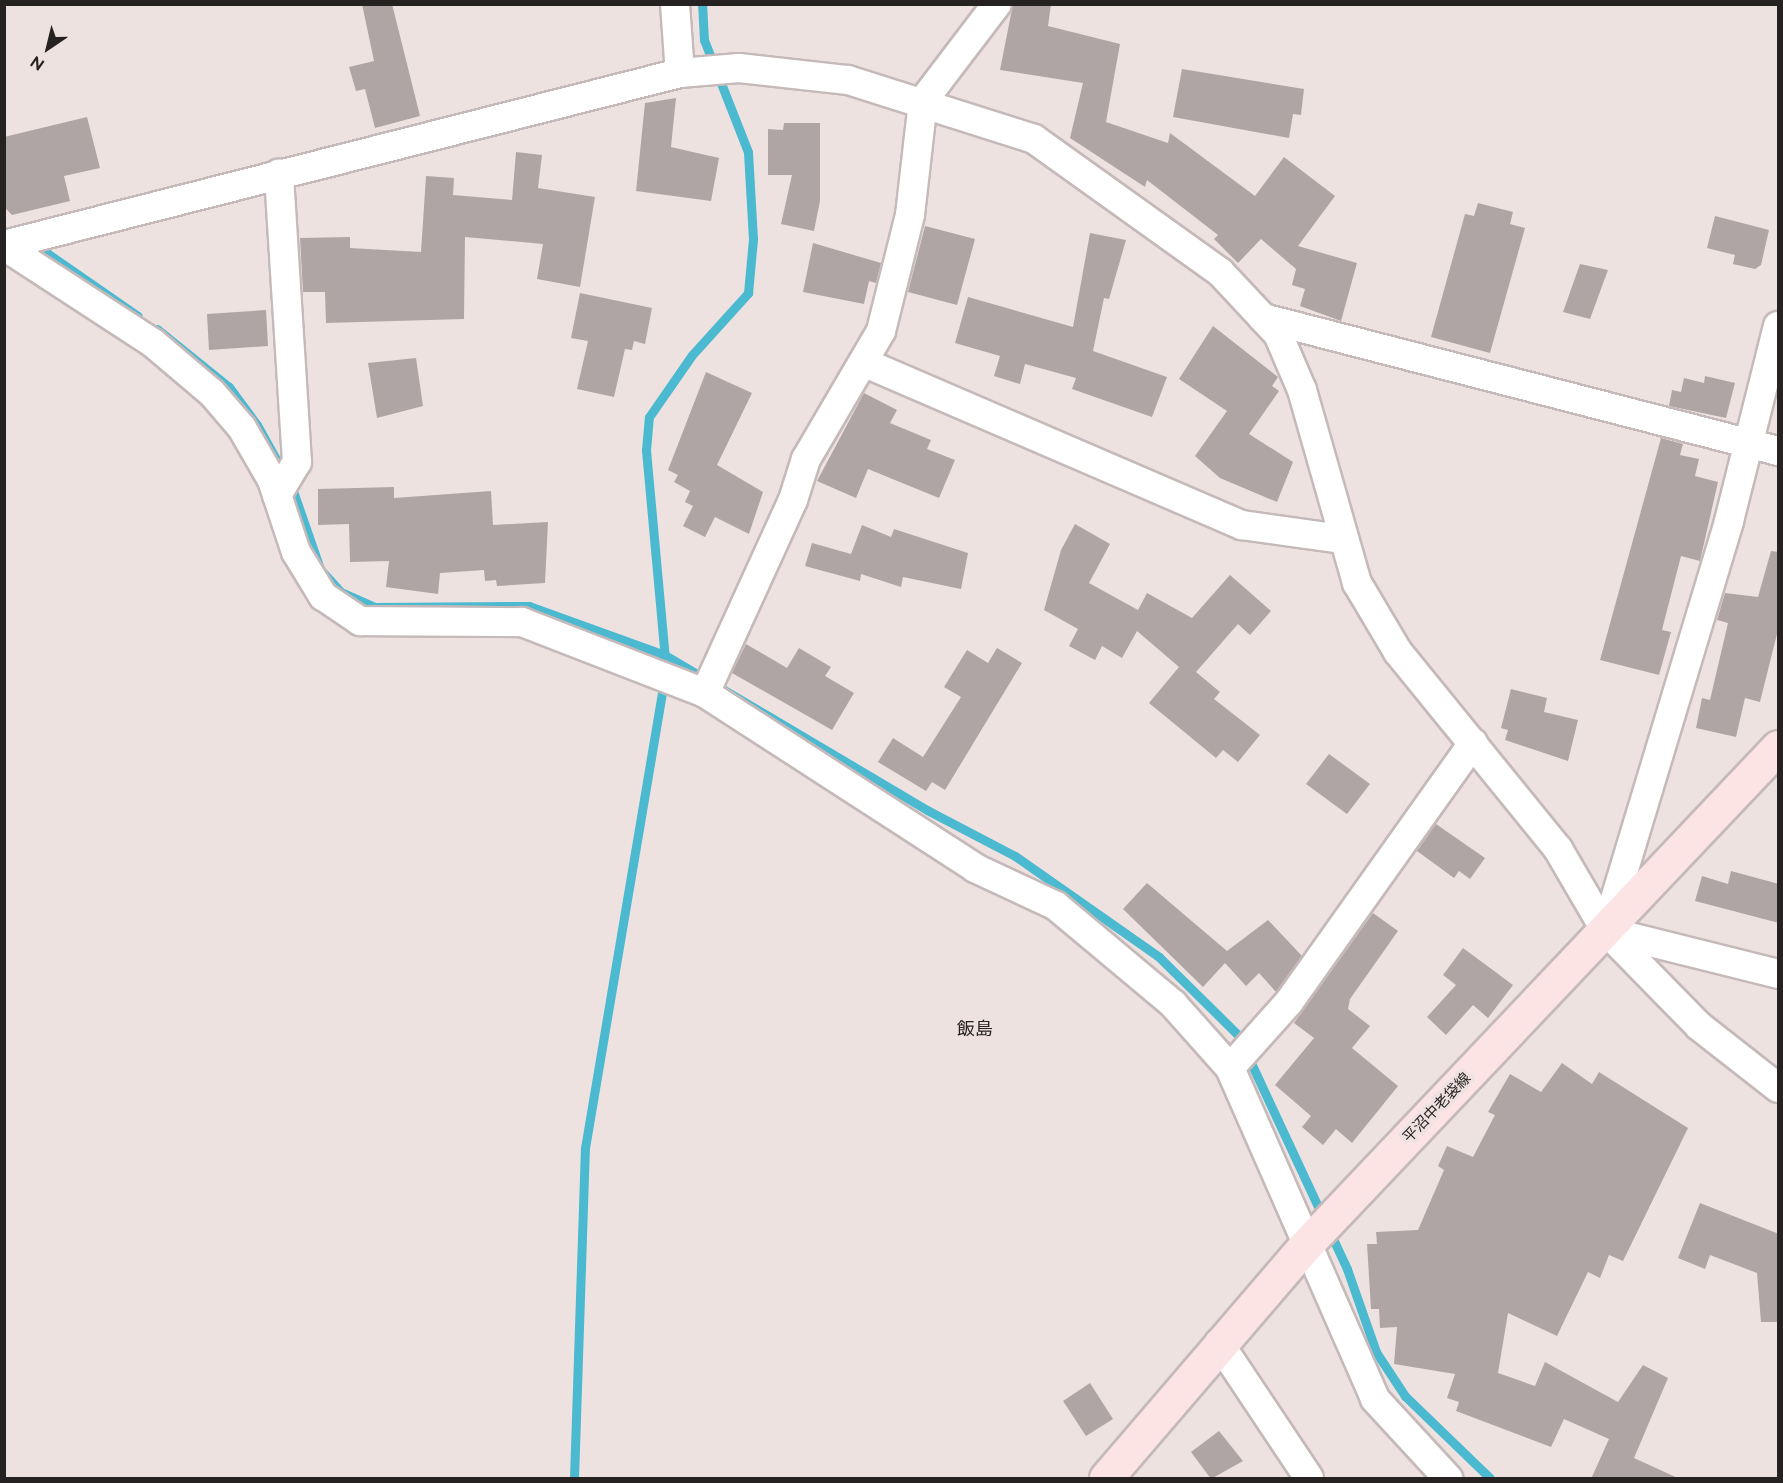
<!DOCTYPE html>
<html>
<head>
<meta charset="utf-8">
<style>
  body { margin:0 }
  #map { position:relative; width:1783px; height:1483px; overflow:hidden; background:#eee2e1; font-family:Raleway,"Noto Sans JP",sans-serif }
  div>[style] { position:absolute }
  .stream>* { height:9px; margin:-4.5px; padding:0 4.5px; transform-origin:4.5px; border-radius:4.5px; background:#4bb9cf }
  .building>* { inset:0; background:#b0a5a5 }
  .roads { filter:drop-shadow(2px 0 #c5b9b9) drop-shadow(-2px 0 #c5b9b9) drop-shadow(0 2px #c5b9b9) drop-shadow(0 -2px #c5b9b9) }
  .minor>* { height:28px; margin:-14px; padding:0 14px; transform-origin:14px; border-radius:14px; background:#fff }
  .secondary>* { height:33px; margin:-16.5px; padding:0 16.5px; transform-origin:16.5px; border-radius:16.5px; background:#fce4e5 }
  span { translate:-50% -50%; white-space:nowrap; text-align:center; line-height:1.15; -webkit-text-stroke:6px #eee2e1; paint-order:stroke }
  .street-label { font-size:15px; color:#272222 }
  .quarter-label { font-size:18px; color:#272222 }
  .frame { position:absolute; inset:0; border:6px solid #272222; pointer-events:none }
  .north { position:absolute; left:18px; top:18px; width:60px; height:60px; -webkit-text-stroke:4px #eee2e1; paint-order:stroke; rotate:215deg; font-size:16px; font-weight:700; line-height:24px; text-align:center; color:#272222 }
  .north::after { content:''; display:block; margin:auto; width:21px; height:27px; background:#272222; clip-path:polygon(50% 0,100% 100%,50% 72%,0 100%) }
</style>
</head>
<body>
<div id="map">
  <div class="stream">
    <i style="left:44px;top:251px;width:114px;rotate:34.7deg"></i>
    <i style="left:157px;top:329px;width:92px;rotate:38.9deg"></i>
    <i style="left:229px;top:387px;width:47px;rotate:53.6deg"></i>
    <i style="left:257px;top:425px;width:72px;rotate:60.9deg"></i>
    <i style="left:292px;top:488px;width:86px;rotate:70.9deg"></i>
    <i style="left:320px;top:569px;width:31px;rotate:48deg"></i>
    <i style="left:341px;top:592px;width:36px;rotate:24deg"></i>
    <i style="left:374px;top:607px;width:155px;rotate:-0.4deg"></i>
    <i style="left:529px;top:606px;width:145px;rotate:19.8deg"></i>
    <i style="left:665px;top:655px;width:304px;rotate:30.6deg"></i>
    <i style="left:927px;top:810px;width:99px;rotate:27.6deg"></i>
    <i style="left:1015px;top:856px;width:176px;rotate:35deg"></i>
    <i style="left:1159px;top:957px;width:111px;rotate:44.6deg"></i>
    <i style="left:1238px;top:1035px;width:258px;rotate:65deg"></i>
    <i style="left:1347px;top:1269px;width:88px;rotate:70.7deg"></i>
    <i style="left:1376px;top:1352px;width:53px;rotate:56.6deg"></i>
    <i style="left:1405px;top:1396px;width:118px;rotate:44deg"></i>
    <i style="left:665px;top:659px;width:210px;rotate:-95.2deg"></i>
    <i style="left:646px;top:450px;width:33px;rotate:-85deg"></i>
    <i style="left:649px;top:417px;width:75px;rotate:-55.3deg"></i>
    <i style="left:692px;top:355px;width:84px;rotate:-47.9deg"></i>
    <i style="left:748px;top:293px;width:54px;rotate:-84.7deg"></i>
    <i style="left:753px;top:239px;width:87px;rotate:-93.3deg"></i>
    <i style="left:748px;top:152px;width:120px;rotate:-111.4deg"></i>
    <i style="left:704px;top:40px;width:36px;rotate:-93deg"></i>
    <i style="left:574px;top:1478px;width:330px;rotate:-88.1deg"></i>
    <i style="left:585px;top:1148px;width:473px;rotate:-80.4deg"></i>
  </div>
  <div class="building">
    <i style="clip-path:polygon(362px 4px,392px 4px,420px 116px,375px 128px,365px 89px,356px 91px,349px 67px,374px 61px)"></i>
    <i style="clip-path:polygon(1013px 4px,1051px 4px,1048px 26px,1120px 44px,1106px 122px,1168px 143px,1170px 133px,1255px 196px,1284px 157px,1335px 196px,1298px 246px,1357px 263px,1341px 321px,1300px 306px,1305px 289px,1292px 285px,1296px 269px,1261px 239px,1238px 263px,1214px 239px,1218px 235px,1147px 180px,1145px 187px,1070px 138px,1083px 83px,1000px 70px)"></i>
    <i style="clip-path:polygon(1182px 69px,1304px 89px,1301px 115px,1293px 114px,1289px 138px,1173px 117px)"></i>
    <i style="clip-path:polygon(676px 98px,671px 147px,719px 158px,711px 201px,636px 191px,645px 103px)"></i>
    <i style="clip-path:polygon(87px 117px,100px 168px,64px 176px,70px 201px,12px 215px,4px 207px,4px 137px)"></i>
    <i style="clip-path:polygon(784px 123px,820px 123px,820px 201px,814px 231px,781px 224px,792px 175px,768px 175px,768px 129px,783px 130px)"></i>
    <i style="clip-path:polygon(516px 152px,542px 155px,538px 188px,595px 197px,580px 287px,537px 279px,543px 244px,465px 237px,464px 319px,326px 323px,325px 292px,303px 292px,300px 238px,350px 237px,350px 248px,421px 252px,426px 176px,454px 178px,453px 195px,512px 200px)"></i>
    <i style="clip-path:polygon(1478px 203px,1513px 212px,1510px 224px,1525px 228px,1490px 353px,1431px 337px,1465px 214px,1474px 216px)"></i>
    <i style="clip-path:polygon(1715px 216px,1769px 230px,1761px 265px,1755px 269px,1733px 264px,1735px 255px,1707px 248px)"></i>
    <i style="clip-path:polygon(925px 226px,975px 239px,957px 305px,908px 292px)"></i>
    <i style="clip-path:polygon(1090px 233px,1126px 240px,1109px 299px,1104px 298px,1093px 351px,1167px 377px,1152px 417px,1072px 389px,1076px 378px,1025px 364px,1020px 384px,994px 376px,1000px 356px,955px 343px,968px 297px,1073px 327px)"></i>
    <i style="clip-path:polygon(813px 243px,881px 263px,876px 283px,869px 281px,864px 304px,803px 292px)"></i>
    <i style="clip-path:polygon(1580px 264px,1608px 270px,1590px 319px,1563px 312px)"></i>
    <i style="clip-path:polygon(580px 293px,652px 308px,645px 344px,634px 341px,632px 350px,625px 349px,614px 397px,577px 389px,588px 341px,571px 338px)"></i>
    <i style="clip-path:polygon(266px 310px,268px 346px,209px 350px,207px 314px)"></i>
    <i style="clip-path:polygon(1213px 326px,1278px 377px,1272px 386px,1279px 391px,1249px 434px,1293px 462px,1277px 502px,1220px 478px,1195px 456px,1227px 411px,1179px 379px)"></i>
    <i style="clip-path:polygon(416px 358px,423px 406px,377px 418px,368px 363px)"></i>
    <i style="clip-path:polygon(706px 372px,752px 393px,717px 465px,763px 492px,749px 534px,715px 517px,705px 537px,683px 526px,693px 506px,685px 502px,690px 491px,674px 482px,678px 475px,668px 470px)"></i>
    <i style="clip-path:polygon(1705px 376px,1735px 383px,1726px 418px,1669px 406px,1672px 390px,1681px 392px,1684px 378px,1704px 383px)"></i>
    <i style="clip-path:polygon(864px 393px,897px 410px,890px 423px,931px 440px,927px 449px,955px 460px,939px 498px,868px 469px,856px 498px,817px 481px)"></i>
    <i style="clip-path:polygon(1661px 438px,1683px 444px,1680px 455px,1699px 459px,1695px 476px,1718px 482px,1700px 561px,1681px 556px,1662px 630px,1671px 632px,1659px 675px,1600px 660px)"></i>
    <i style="clip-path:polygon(394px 487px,394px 498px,491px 491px,493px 525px,548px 522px,545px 583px,497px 586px,496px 580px,485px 581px,484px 570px,440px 573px,438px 594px,386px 587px,389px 561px,350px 562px,349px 524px,318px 525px,318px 489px)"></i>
    <i style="clip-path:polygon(1075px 524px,1110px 544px,1089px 583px,1138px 610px,1147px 593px,1192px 618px,1230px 575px,1271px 611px,1250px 635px,1238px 624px,1196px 672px,1220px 692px,1214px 699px,1260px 735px,1238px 762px,1223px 750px,1216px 758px,1149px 703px,1179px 667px,1137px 631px,1122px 658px,1102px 646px,1095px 660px,1069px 646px,1078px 629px,1044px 610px,1061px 550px)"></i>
    <i style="clip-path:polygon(862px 525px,891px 537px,894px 529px,968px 553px,961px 589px,903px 577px,901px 587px,861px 574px,860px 581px,805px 566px,812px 543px,851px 554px)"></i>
    <i style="clip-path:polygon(1771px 551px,1779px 552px,1779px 626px,1760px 702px,1745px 698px,1736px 737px,1696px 728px,1702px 698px,1710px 700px,1728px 623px,1717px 620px,1725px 593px,1758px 597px)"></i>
    <i style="clip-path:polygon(746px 644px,787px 668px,799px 648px,831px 667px,825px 676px,854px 693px,832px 730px,732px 673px)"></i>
    <i style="clip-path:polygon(997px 648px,1022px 663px,945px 790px,932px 782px,926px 791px,878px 762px,893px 738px,923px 757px,961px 697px,944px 687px,967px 650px,988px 663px)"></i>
    <i style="clip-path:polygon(1511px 689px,1547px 698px,1544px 712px,1578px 720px,1568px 761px,1505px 740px,1508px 730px,1501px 728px)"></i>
    <i style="clip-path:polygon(1329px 754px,1370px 784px,1347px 814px,1306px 784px)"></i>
    <i style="clip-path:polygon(1436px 824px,1485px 858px,1470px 879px,1459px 871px,1454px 878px,1417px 851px)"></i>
    <i style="clip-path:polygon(1731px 871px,1779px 884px,1779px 923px,1695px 901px,1702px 876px,1728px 884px)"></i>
    <i style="clip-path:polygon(1147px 883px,1227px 951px,1268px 920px,1302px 956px,1276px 992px,1259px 973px,1246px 986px,1225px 963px,1203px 987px,1123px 909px)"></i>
    <i style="clip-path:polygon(1373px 913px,1398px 931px,1350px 999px,1348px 1009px,1370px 1026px,1352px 1048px,1398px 1086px,1352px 1143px,1336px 1129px,1323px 1145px,1302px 1127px,1311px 1116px,1275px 1085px,1314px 1038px,1294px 1023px)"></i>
    <i style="clip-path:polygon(1463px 948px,1513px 985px,1488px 1018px,1473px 1005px,1446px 1035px,1427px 1017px,1456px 985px,1443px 975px)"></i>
    <i style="clip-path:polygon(1562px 1063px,1592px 1084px,1599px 1072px,1688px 1128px,1623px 1261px,1609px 1255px,1600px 1278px,1588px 1272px,1557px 1336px,1508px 1313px,1498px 1373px,1535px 1386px,1545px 1362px,1618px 1402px,1643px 1365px,1668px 1378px,1634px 1458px,1680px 1479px,1591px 1479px,1609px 1439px,1564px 1419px,1551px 1447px,1456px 1411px,1459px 1402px,1447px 1398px,1455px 1374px,1394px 1364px,1397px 1327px,1380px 1328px,1379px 1309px,1371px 1309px,1367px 1244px,1377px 1244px,1376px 1232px,1418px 1230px,1444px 1170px,1438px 1166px,1447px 1146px,1473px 1157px,1495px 1115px,1488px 1112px,1510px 1074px,1541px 1092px)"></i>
    <i style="clip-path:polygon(1700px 1203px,1779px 1234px,1779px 1322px,1761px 1322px,1757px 1273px,1710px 1255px,1705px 1269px,1678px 1258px)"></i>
    <i style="clip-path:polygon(1090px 1383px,1113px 1419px,1086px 1436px,1063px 1401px)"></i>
    <i style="clip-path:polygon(1219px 1431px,1243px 1461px,1211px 1479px,1191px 1452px)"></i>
  </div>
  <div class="roads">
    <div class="minor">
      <i style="left:675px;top:4px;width:69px;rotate:85.9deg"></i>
      <i style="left:4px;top:245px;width:698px;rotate:-14.28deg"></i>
      <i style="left:680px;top:73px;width:59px;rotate:-4.8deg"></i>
      <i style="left:739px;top:68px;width:110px;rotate:6.3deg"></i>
      <i style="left:848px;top:80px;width:195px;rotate:17.6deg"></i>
      <i style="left:1034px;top:139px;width:229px;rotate:35.6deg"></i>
      <i style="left:1220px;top:272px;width:85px;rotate:46.9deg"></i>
      <i style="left:1278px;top:334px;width:61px;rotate:66.8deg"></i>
      <i style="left:1302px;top:390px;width:201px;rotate:74.1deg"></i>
      <i style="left:1357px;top:583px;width:80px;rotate:59.3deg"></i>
      <i style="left:1398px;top:652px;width:254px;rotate:50.9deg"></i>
      <i style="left:1558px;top:849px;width:95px;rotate:59.7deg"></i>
      <i style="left:1606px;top:931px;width:133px;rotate:45.6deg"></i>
      <i style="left:1699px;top:1026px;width:100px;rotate:38.1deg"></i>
      <i style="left:4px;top:246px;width:178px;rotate:33.1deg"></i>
      <i style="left:153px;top:343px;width:77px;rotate:40.3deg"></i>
      <i style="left:212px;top:393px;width:46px;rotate:49.4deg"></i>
      <i style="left:242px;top:428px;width:60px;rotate:60deg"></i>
      <i style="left:272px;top:480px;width:76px;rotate:71.6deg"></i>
      <i style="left:296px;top:552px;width:52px;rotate:58.5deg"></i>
      <i style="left:323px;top:596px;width:45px;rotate:34deg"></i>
      <i style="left:360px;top:621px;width:162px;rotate:0.4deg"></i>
      <i style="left:522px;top:622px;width:196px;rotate:21.2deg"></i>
      <i style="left:705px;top:693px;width:322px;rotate:32.9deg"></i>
      <i style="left:975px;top:868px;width:89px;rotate:25.1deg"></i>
      <i style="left:1056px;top:906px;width:153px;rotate:39.9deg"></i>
      <i style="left:1173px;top:1004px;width:86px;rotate:48.3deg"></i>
      <i style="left:1230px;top:1068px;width:361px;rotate:66.3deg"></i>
      <i style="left:1375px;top:1399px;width:108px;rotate:47.3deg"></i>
      <i style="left:1263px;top:318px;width:532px;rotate:14.48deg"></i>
      <i style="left:865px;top:363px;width:410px;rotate:23.3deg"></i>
      <i style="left:1242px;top:525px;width:101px;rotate:8deg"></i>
      <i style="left:277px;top:495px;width:39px;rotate:-59deg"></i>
      <i style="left:297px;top:462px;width:289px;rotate:-93.6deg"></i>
      <i style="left:705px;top:693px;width:212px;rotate:-65.5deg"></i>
      <i style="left:793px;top:500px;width:43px;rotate:-72.4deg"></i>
      <i style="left:806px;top:459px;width:148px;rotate:-59.6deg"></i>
      <i style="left:881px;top:331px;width:120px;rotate:-76deg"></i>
      <i style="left:910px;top:215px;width:115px;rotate:-83.5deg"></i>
      <i style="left:923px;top:101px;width:122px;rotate:-52.7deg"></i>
      <i style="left:1606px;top:929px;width:426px;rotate:-73.2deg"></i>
      <i style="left:1729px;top:521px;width:201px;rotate:-75.9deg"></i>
      <i style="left:1606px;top:931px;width:177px;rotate:14deg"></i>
      <i style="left:1230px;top:1068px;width:89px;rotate:-48.2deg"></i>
      <i style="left:1289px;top:1002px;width:318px;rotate:-54.6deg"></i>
      <i style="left:1219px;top:1343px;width:162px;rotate:56.3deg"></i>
    </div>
    <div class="secondary">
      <i style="left:1106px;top:1478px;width:304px;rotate:-49.4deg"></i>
      <i style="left:1304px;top:1247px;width:689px;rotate:-46.53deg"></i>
    </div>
  </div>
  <div class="street-label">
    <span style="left:1437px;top:1108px;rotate:-46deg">平沼中老袋線</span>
  </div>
  <div class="quarter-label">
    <span style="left:975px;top:1029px">飯島</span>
  </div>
  <div class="frame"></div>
  <div class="north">N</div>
</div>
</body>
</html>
